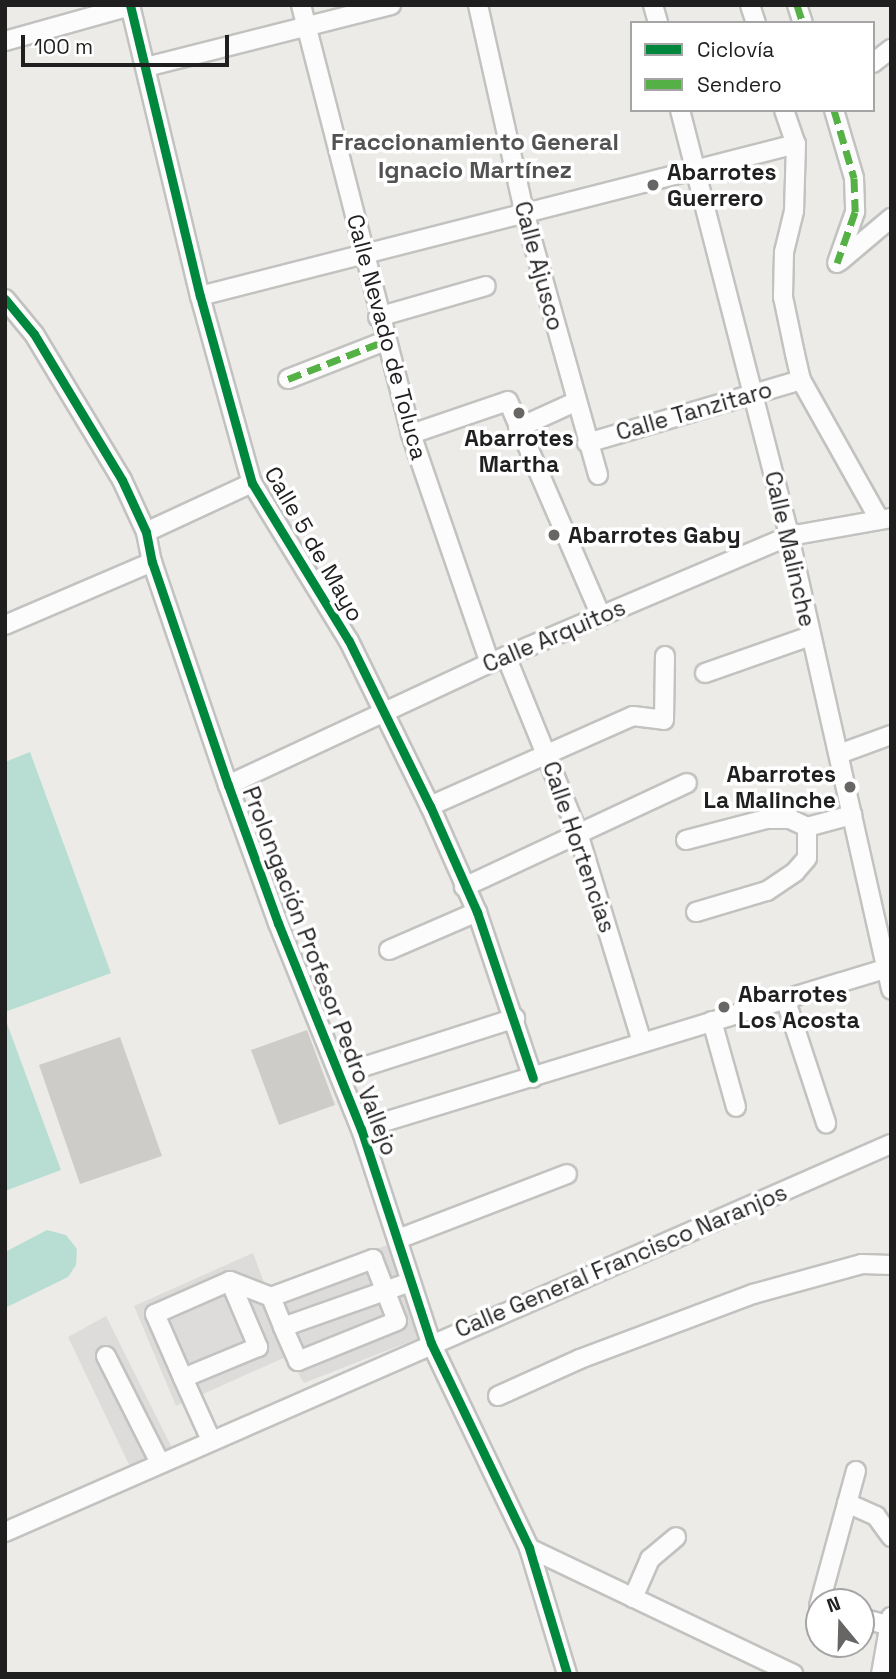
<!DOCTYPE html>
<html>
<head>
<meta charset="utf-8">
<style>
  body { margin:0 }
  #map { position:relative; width:896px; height:1679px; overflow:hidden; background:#ecebe8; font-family:"Space Grotesk",sans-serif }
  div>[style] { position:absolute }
  .pitch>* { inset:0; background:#b8ded3 }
  .parking>* { inset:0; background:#dddcdb }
  .building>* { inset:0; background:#cdccc9 }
  .roads { filter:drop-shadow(2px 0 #c2c2c0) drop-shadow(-2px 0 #c2c2c0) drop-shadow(0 2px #c2c2c0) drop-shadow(0 -2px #c2c2c0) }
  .minor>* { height:18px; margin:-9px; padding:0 9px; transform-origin:9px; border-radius:9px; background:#fcfcfc }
  .quiet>* { height:7px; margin-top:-3.5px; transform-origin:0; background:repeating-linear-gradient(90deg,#55b145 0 14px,transparent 0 21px) }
  .cycleway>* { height:9px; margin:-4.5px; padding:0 4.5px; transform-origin:4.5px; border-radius:4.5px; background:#00873e }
  .dots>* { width:19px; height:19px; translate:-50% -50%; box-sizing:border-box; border:4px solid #fff; border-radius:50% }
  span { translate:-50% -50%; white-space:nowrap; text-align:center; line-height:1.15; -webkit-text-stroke:7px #fff; paint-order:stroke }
  .poi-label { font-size:23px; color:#1f1f1f; font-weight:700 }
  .left { translate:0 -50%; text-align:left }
  .right { translate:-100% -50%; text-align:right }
  .street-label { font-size:23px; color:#1f1f1f }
  .neighbourhood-label { font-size:24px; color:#525252; font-weight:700 }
  .frame { position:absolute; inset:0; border:7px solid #1f1f1f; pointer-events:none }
  .legend { position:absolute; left:630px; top:21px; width:245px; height:91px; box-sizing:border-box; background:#fff; border:2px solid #a5a5a5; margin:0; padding:9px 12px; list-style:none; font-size:21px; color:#1f1f1f }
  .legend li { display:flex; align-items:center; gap:14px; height:35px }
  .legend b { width:35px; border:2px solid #a5a5a5 }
  .north { position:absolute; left:805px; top:1588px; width:70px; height:70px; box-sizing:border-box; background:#fff; border:2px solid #a5a5a5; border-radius:50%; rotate:341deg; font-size:19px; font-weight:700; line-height:28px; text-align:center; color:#1f1f1f }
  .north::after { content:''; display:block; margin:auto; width:24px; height:32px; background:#676665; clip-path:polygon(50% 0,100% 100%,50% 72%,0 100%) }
  .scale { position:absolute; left:21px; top:35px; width:208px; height:32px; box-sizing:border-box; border:4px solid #1f1f1f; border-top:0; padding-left:9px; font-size:21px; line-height:24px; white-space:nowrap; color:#1f1f1f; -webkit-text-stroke:5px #fff; paint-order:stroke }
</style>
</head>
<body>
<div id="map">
  <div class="pitch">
    <i style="clip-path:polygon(30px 752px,111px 973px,5px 1012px,5px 762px)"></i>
    <i style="clip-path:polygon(5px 1018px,61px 1170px,5px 1191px)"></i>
    <i style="clip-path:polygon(47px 1230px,66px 1235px,77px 1249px,76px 1265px,68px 1277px,5px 1308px,5px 1252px)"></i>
  </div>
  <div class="parking">
    <i style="clip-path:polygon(393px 1243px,419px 1338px,304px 1383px,288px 1356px,176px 1406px,134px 1306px,253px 1253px,266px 1288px)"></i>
    <i style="clip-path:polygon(106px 1316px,176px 1456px,134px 1475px,68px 1337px)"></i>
  </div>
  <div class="building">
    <i style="clip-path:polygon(307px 1030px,335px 1105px,279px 1125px,251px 1050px)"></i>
    <i style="clip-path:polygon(120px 1037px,162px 1156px,80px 1184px,39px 1065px)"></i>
  </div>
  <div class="roads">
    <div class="minor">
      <i style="left:130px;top:5px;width:299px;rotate:76.5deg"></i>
      <i style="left:200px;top:296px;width:194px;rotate:74.5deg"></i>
      <i style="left:252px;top:483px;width:185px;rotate:58.5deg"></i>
      <i style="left:349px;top:641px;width:184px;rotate:63.9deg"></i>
      <i style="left:430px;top:806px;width:116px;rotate:66.1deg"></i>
      <i style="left:477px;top:912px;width:175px;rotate:71.4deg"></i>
      <i style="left:301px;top:5px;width:443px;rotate:75.6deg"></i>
      <i style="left:411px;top:434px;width:242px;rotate:71deg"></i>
      <i style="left:478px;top:5px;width:215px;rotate:77.4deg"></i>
      <i style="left:525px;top:215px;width:270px;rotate:74.3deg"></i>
      <i style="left:653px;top:5px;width:19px;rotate:74deg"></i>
      <i style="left:750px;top:5px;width:19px;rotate:72deg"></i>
      <i style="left:797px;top:5px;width:19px;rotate:72deg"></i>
      <i style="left:5px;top:41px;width:130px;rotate:-15.6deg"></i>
      <i style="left:873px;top:63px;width:23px;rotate:-38deg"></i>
      <i style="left:146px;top:67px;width:253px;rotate:-14.2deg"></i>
      <i style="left:680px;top:110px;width:440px;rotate:75.6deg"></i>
      <i style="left:789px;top:536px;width:465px;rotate:77.3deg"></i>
      <i style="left:784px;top:110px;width:36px;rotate:71deg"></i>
      <i style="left:796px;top:144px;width:67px;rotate:91.7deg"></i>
      <i style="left:794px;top:211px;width:42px;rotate:103.7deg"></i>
      <i style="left:784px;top:252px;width:45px;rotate:91.3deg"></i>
      <i style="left:783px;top:297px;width:58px;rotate:78.1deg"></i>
      <i style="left:795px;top:354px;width:27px;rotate:77deg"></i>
      <i style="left:801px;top:380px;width:159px;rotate:60.7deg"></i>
      <i style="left:834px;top:110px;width:71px;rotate:73.6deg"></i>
      <i style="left:854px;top:178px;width:34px;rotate:88deg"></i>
      <i style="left:855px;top:212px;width:54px;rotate:109.4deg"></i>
      <i style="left:840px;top:261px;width:67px;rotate:-40.1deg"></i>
      <i style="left:200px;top:296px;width:615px;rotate:-14.31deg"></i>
      <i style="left:5px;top:299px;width:45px;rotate:50.4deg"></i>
      <i style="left:34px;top:334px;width:170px;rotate:58.9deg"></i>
      <i style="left:122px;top:480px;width:57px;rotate:65.2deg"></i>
      <i style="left:146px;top:532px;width:31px;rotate:79deg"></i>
      <i style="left:152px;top:562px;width:236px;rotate:71.2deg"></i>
      <i style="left:228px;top:785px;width:147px;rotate:70.1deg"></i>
      <i style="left:278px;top:923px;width:222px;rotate:68.1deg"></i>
      <i style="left:361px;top:1129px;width:225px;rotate:71.9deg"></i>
      <i style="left:431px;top:1343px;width:227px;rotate:64.4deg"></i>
      <i style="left:529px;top:1548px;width:132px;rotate:73.2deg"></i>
      <i style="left:378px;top:317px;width:112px;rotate:-16deg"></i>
      <i style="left:288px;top:379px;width:104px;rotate:-21.4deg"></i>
      <i style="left:518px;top:428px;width:63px;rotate:-24.5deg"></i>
      <i style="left:411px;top:434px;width:102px;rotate:-18.8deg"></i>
      <i style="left:508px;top:401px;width:234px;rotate:66.6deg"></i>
      <i style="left:587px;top:443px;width:223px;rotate:-16.4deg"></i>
      <i style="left:146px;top:532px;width:117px;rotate:-24.8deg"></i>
      <i style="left:5px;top:625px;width:160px;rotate:-23.2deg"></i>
      <i style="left:506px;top:656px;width:191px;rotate:67.9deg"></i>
      <i style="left:578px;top:833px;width:219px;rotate:73deg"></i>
      <i style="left:705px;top:673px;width:111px;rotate:-19.4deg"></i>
      <i style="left:839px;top:754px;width:55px;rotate:-20.1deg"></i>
      <i style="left:228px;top:785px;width:289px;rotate:-25deg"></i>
      <i style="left:490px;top:663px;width:325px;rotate:-23deg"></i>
      <i style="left:789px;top:536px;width:104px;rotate:-10deg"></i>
      <i style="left:430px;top:806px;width:222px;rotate:-23.9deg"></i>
      <i style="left:633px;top:716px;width:31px;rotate:7deg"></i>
      <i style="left:664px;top:720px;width:64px;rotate:-89.1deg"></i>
      <i style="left:686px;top:840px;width:83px;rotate:-14.7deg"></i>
      <i style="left:766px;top:819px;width:24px"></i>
      <i style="left:790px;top:819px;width:19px;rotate:25deg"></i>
      <i style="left:807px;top:827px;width:47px;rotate:-14.9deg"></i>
      <i style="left:464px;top:887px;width:246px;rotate:-25deg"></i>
      <i style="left:696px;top:912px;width:74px;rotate:-16.5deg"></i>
      <i style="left:767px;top:891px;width:34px;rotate:-34deg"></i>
      <i style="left:795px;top:872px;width:18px;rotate:-49deg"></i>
      <i style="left:807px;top:858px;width:31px;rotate:-90deg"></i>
      <i style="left:389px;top:950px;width:96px;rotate:-23.4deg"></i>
      <i style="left:785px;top:998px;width:132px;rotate:71.8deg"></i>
      <i style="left:712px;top:1021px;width:89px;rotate:74.4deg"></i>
      <i style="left:341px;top:1074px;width:183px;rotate:-17.8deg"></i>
      <i style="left:361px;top:1129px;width:554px;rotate:-17deg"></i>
      <i style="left:398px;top:1239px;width:181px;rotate:-21deg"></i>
      <i style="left:230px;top:1281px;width:72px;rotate:67deg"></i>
      <i style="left:258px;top:1347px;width:81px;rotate:157.5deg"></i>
      <i style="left:183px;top:1378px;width:70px;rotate:-113.6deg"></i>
      <i style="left:155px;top:1314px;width:82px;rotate:-23.7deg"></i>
      <i style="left:230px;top:1281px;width:44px;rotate:21.3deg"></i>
      <i style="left:271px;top:1297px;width:32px;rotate:68deg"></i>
      <i style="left:283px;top:1327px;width:135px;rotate:-19.5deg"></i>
      <i style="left:271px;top:1297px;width:109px;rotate:-20.4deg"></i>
      <i style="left:373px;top:1259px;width:66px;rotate:68.8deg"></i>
      <i style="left:397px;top:1321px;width:107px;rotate:158deg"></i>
      <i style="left:298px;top:1361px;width:37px;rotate:-114deg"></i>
      <i style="left:106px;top:1356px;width:120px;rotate:63.2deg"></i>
      <i style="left:183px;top:1378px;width:68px;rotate:65.7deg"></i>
      <i style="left:498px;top:1396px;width:90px;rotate:-24.3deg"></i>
      <i style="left:580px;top:1359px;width:185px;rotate:-20.6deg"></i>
      <i style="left:753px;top:1294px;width:113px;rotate:-15.4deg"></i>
      <i style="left:862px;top:1264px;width:29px;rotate:2deg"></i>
      <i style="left:847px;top:1503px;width:32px;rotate:24deg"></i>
      <i style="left:876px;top:1516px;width:26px;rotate:54deg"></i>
      <i style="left:5px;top:1532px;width:967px;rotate:-23.65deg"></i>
      <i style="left:529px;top:1548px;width:293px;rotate:25.5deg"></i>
      <i style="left:633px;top:1598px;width:43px;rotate:-66.4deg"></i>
      <i style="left:650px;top:1559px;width:34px;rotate:-40deg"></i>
      <i style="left:819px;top:1606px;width:140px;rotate:-74.7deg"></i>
      <i style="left:861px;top:1618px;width:28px;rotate:15deg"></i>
      <i style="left:881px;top:1674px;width:58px;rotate:-80deg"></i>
    </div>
  </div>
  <div class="quiet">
    <i style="left:797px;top:5px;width:19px;rotate:72deg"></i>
    <i style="left:834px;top:110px;width:71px;rotate:73.6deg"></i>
    <i style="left:854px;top:178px;width:34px;rotate:88deg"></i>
    <i style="left:855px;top:212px;width:54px;rotate:109.4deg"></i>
    <i style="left:288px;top:379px;width:104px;rotate:-21.4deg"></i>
  </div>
  <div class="cycleway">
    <i style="left:130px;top:5px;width:299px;rotate:76.5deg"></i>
    <i style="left:200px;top:296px;width:194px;rotate:74.5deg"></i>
    <i style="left:252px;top:483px;width:185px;rotate:58.5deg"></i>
    <i style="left:349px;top:641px;width:184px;rotate:63.9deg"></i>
    <i style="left:430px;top:806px;width:116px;rotate:66.1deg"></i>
    <i style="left:477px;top:912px;width:175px;rotate:71.4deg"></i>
    <i style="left:5px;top:299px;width:45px;rotate:50.4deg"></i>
    <i style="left:34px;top:334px;width:170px;rotate:58.9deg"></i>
    <i style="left:122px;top:480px;width:57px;rotate:65.2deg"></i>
    <i style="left:146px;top:532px;width:31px;rotate:79deg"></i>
    <i style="left:152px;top:562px;width:236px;rotate:71.2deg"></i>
    <i style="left:228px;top:785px;width:147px;rotate:70.1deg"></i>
    <i style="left:278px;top:923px;width:222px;rotate:68.1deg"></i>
    <i style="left:361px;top:1129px;width:225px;rotate:71.9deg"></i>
    <i style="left:431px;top:1343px;width:227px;rotate:64.4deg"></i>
    <i style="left:529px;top:1548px;width:132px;rotate:73.2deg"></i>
  </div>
  <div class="dots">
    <i style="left:653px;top:185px;background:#676665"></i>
    <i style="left:519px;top:413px;background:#676665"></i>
    <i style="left:554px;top:535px;background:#676665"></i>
    <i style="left:850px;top:787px;background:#676665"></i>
    <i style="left:724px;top:1007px;background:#676665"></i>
  </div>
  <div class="poi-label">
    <span class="left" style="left:667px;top:185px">Abarrotes<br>Guerrero</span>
    <span style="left:519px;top:451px">Abarrotes<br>Martha</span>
    <span class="left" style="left:568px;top:535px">Abarrotes Gaby</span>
    <span class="right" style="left:836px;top:787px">Abarrotes<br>La Malinche</span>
    <span class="left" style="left:738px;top:1007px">Abarrotes<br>Los Acosta</span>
  </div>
  <div class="street-label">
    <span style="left:539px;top:266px;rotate:75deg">Calle Ajusco</span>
    <span style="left:387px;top:337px;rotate:75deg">Calle Nevado de Toluca</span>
    <span style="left:694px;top:411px;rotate:-16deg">Calle Tanzitaro</span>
    <span style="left:314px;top:544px;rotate:60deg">Calle 5 de Mayo</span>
    <span style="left:790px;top:549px;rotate:77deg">Calle Malinche</span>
    <span style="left:554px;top:636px;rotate:-23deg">Calle Arquitos</span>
    <span style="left:579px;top:847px;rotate:71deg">Calle Hortencias</span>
    <span style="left:320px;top:971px;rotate:69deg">Prolongación Profesor Pedro Vallejo</span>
    <span style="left:621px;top:1261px;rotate:-23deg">Calle General Francisco Naranjos</span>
  </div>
  <div class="neighbourhood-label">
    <span style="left:475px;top:156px">Fraccionamiento General<br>Ignacio Martínez</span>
  </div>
  <div class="frame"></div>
  <ul class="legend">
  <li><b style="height:9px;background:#00873e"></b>Ciclovía</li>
  <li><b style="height:9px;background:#55b145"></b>Sendero</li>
  </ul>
  <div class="north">N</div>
  <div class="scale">100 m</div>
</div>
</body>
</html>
